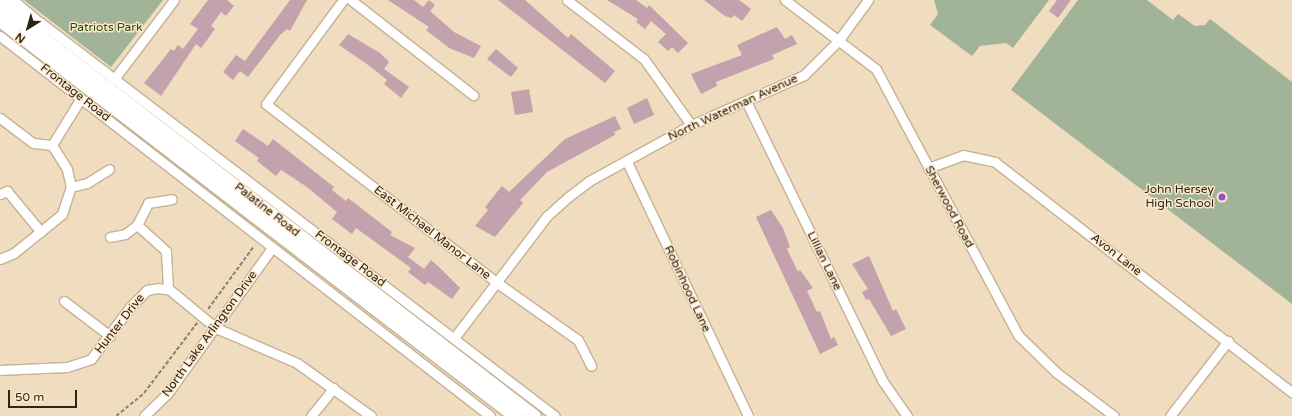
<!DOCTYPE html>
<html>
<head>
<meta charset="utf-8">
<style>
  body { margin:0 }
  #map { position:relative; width:1292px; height:416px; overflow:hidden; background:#f0dcbf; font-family:"Varela Round",sans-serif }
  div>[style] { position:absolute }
  .green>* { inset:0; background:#a2b497 }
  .building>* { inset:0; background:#c3a1ad }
  .path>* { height:1.5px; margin-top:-0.75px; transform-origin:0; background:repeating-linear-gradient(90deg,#90826e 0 4px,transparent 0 6px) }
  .roads { filter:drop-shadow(1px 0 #c5b196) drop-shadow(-1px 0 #c5b196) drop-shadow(0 1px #c5b196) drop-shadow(0 -1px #c5b196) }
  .minor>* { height:9px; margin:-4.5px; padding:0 4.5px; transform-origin:4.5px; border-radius:4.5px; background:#fff }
  .highway>* { height:13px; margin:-6.5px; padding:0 6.5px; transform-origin:6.5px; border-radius:6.5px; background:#fff }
  .dots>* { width:11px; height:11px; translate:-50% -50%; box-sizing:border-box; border:2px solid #fde9cc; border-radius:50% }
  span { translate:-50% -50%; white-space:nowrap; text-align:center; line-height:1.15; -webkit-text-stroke:3px #fde9cc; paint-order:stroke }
  .park-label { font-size:12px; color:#284a0a }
  .street-label { font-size:12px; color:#2c251a }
  .poi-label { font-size:12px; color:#2c251a }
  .right { translate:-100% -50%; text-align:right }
  .north { position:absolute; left:8px; top:8px; width:40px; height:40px; -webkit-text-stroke:3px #fde9cc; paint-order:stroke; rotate:217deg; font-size:11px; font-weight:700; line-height:16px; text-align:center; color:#2c251a }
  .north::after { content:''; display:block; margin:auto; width:14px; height:18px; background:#2c251a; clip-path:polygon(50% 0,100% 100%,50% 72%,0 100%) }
  .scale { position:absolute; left:8px; top:390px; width:69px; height:18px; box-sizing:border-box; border:2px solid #2c251a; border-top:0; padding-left:5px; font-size:12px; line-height:14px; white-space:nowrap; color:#2c251a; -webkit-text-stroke:3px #fde9cc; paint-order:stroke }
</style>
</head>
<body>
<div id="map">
  <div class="green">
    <i style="clip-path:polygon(24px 0,163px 0,111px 67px)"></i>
    <i style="clip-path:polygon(934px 0,1049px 0,1013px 48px,1006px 43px,980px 46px,972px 56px,930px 25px,938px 14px)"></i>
    <i style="clip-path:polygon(1078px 0,1147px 0,1173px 20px,1178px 14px,1195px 26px,1205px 25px,1210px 19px,1292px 82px,1292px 304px,1011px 90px)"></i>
  </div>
  <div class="building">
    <i style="clip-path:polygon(208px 0,227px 0,234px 6px,226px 16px,221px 12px,211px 26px,215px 29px,201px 48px,196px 44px,161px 96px,144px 83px,171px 49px,174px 51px,178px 45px,183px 49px,198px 29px,190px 24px)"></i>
    <i style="clip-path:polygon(290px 0,307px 0,290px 31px,287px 29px,280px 35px,248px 77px,240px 71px,233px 80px,223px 72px,236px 55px,245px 61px)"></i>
    <i style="clip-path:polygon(388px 0,414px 0,423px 7px,429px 0,435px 5px,430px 11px,454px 32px,481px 46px,474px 58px,449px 48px,426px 30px,429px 27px)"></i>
    <i style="clip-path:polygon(498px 0,525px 0,568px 38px,571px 34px,615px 71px,605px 83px)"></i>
    <i style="clip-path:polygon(607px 0,636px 0,647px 8px,649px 5px,688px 43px,678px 53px,672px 47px,668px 51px,658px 42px,666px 34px,651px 21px,645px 29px,636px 22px,638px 19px)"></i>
    <i style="clip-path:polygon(704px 0,739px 0,751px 9px,742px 21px,734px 15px,732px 18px,725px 16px)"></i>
    <i style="clip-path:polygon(1057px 0,1071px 0,1058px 18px,1049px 11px)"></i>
    <i style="clip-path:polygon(777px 27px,785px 39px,792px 35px,797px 44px,772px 55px,774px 59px,716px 82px,717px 86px,701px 94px,691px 74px,742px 55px,737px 45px)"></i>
    <i style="clip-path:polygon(348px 34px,380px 53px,389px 62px,384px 69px,409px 87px,401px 98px,384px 84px,387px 80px,371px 67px,339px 45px)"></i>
    <i style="clip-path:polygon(496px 49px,518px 68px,511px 77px,487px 59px)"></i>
    <i style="clip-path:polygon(529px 89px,533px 112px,515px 115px,511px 92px)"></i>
    <i style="clip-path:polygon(647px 98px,654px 115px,634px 124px,627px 108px)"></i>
    <i style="clip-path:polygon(615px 116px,621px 129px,614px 132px,615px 135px,547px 172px,520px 200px,523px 203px,495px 237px,475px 226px,488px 210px,485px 207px,502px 186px,509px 192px,565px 139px)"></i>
    <i style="clip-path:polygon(243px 129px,268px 146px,273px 139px,334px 187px,332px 190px,346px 201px,348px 198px,392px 232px,390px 235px,415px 248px,408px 257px,424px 269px,431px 260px,439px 267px,460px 288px,452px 299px,428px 282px,425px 285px,408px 272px,411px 268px,356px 228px,352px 234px,332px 219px,337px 212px,307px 187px,281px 170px,276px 176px,257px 161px,259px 158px,235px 141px)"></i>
    <i style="clip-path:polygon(771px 210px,783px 228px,790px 247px,787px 249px,798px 272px,800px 270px,813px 288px,807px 291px,817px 312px,820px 311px,831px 339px,834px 337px,838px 345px,820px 354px,756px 217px)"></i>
    <i style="clip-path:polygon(869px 256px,893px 311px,896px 309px,906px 329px,891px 336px,869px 299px,866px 300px,862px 292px,868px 289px,852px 264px)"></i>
  </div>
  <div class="path">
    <i style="left:208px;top:309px;width:78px;rotate:-53.9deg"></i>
    <i style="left:116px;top:416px;width:36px;rotate:-39deg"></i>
    <i style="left:144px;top:393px;width:88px;rotate:-52.9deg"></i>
  </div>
  <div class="roads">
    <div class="minor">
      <i style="left:343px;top:0;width:129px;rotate:126.5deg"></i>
      <i style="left:266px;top:104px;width:291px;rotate:37.7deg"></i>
      <i style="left:496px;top:282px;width:100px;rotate:35.3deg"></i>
      <i style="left:578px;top:340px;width:29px;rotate:63deg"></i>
      <i style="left:351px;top:0;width:155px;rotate:37.9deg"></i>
      <i style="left:567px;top:0;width:97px;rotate:37.5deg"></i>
      <i style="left:644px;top:59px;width:81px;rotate:54.5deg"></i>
      <i style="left:785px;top:0;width:114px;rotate:37.2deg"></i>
      <i style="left:876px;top:69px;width:302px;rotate:61.9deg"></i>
      <i style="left:1018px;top:335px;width:54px;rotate:44.3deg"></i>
      <i style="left:1057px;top:373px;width:71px;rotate:37deg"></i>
      <i style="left:40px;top:22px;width:648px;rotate:37.42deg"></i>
      <i style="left:0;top:36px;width:620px;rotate:37.79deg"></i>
      <i style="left:114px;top:79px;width:99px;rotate:-52.8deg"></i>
      <i style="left:747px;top:103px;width:308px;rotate:64deg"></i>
      <i style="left:882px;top:380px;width:44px;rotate:55.2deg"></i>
      <i style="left:0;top:118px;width:41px;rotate:37.1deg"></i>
      <i style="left:33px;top:143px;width:19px;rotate:6deg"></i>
      <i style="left:627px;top:162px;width:281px;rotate:64.5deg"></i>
      <i style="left:928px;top:168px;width:37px;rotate:-20deg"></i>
      <i style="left:963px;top:155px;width:33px;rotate:12deg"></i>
      <i style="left:995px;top:162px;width:376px;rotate:37.8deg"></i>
      <i style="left:71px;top:187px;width:16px;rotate:-14deg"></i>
      <i style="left:87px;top:183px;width:26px;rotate:-32deg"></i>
      <i style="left:0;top:194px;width:8px;rotate:-23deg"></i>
      <i style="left:7px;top:191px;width:53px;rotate:50.3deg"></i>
      <i style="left:110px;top:237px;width:15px;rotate:-11deg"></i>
      <i style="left:125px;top:234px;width:15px;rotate:-37deg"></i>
      <i style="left:0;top:259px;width:15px;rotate:-23deg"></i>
      <i style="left:14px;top:253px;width:62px;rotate:-39.1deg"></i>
      <i style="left:62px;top:214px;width:28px;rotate:-72deg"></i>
      <i style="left:71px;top:187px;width:18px;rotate:-103deg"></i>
      <i style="left:67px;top:169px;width:28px;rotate:-122deg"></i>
      <i style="left:52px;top:145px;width:55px;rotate:-58.3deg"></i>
      <i style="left:168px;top:289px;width:38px;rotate:-93deg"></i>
      <i style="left:166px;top:251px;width:39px;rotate:-138deg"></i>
      <i style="left:137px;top:225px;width:25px;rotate:-63deg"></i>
      <i style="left:148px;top:203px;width:24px;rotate:-9deg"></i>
      <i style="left:64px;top:301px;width:58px;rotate:37.3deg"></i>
      <i style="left:454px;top:338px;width:153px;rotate:-52.7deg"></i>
      <i style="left:547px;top:216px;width:28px;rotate:-42deg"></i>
      <i style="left:568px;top:197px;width:26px;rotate:-37deg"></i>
      <i style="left:589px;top:181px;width:116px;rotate:-28.8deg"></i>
      <i style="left:691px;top:125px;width:124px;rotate:-23.9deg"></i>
      <i style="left:804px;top:75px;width:48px;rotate:-45deg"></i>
      <i style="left:838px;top:41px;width:51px;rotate:-53.8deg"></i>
      <i style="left:0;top:370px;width:67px;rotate:-2.6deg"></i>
      <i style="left:67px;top:367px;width:25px;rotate:-18deg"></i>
      <i style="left:91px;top:359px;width:65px;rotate:-53.1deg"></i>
      <i style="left:130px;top:307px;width:24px;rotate:-45deg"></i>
      <i style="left:147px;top:290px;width:11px;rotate:-10deg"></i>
      <i style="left:158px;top:288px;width:12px;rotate:9deg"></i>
      <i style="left:170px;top:290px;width:60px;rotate:39.6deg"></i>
      <i style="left:216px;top:328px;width:88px;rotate:23.4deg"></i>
      <i style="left:297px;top:363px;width:91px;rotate:35.6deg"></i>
      <i style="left:144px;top:416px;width:32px;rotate:-44deg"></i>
      <i style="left:167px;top:394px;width:180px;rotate:-54.3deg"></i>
      <i style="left:311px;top:416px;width:36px;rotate:-51deg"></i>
      <i style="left:1170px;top:416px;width:95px;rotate:-52.3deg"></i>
    </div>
    <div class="highway">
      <i style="left:10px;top:0;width:43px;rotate:40.3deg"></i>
      <i style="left:0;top:5px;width:674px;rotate:37.58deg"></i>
      <i style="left:0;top:20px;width:650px;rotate:37.56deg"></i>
    </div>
  </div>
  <div class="dots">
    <i style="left:1222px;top:197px;background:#9352c8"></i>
  </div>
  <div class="park-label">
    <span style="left:106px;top:28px">Patriots Park</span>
  </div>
  <div class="street-label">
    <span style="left:75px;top:93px;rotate:38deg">Frontage Road</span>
    <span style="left:733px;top:108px;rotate:-25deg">North Waterman Avenue</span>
    <span style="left:949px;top:207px;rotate:62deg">Sherwood Road</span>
    <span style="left:267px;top:210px;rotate:38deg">Palatine Road</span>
    <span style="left:432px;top:233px;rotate:38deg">East Michael Manor Lane</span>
    <span style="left:1116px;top:255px;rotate:38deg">Avon Lane</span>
    <span style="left:350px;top:259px;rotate:37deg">Frontage Road</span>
    <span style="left:824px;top:261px;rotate:64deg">Lillian Lane</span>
    <span style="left:687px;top:289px;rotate:65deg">Robinhood Lane</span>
    <span style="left:120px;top:324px;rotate:-52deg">Hunter Drive</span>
    <span style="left:210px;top:334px;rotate:-54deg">North Lake Arlington Drive</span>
  </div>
  <div class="poi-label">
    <span class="right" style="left:1214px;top:197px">John Hersey<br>High School</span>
  </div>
  <div class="north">N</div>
  <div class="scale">50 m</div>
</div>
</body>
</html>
